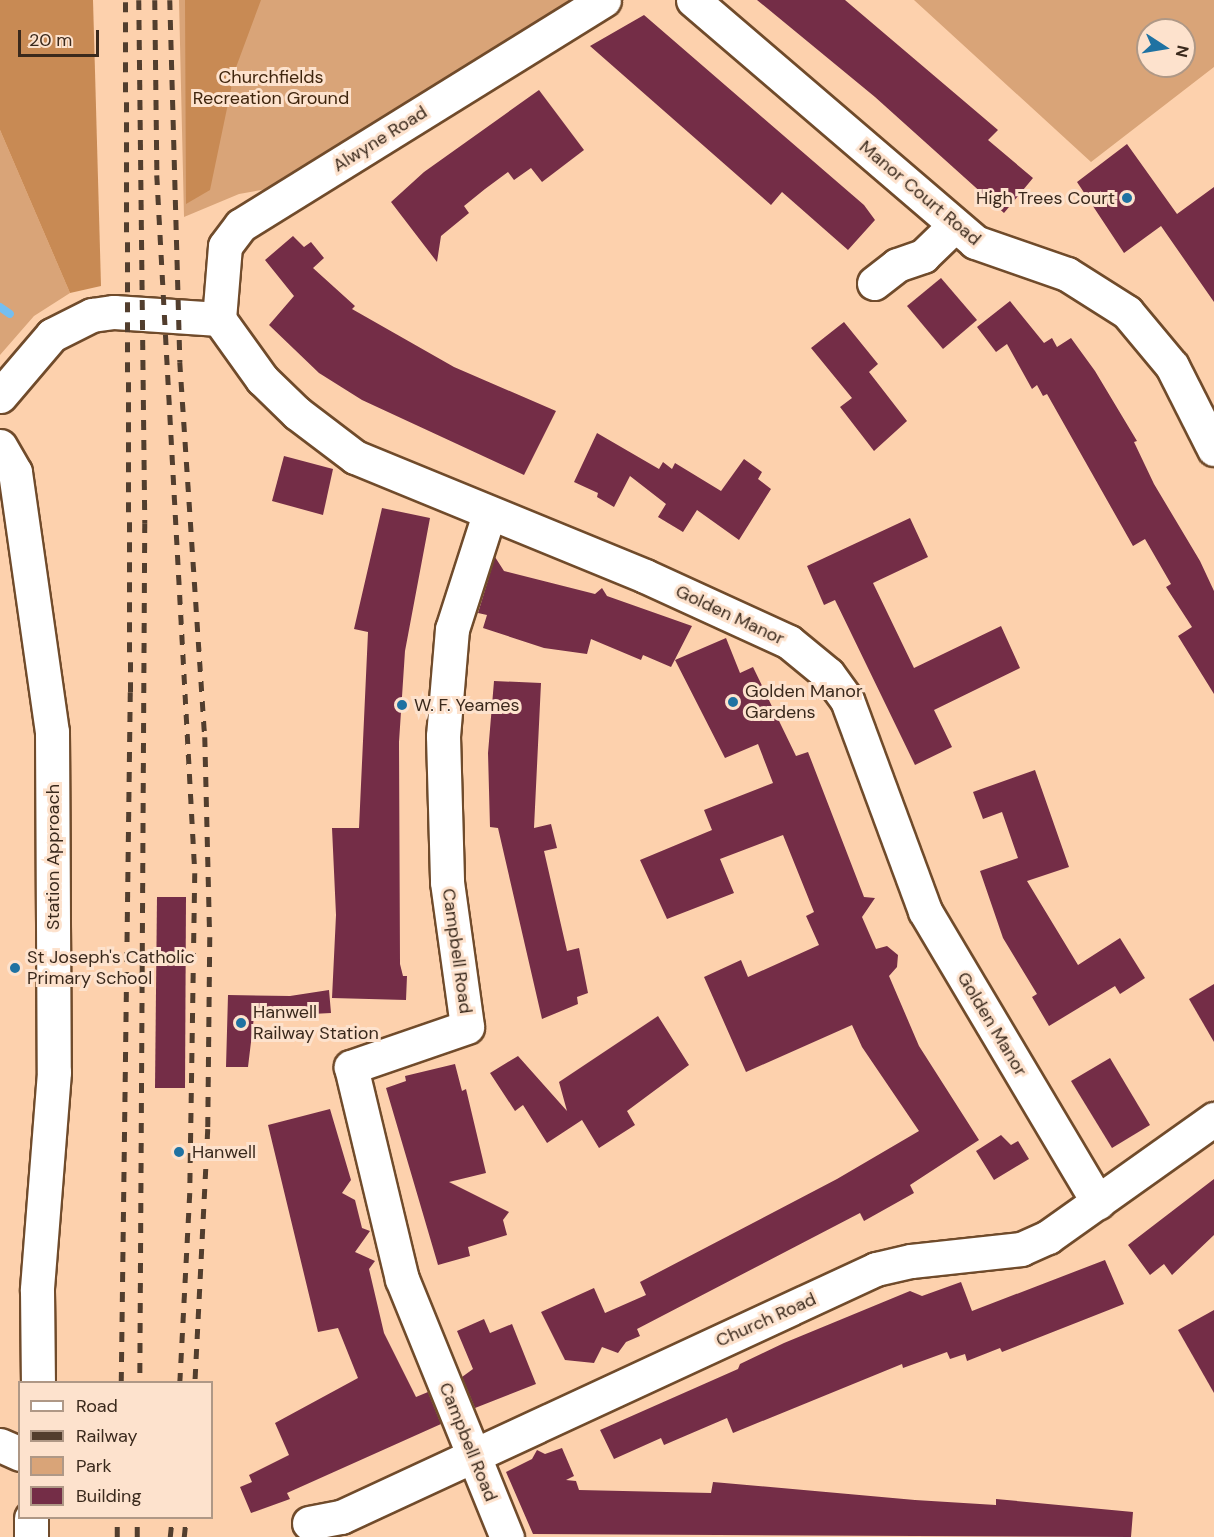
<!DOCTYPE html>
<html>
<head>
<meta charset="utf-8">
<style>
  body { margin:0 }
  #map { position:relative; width:1214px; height:1537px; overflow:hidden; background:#fdd1ad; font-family:"DM Sans",sans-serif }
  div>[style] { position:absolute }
  .green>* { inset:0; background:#d9a478 }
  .forest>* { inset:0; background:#c88a54 }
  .stream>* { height:8px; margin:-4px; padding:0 4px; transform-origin:4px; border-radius:4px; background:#74bef0 }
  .building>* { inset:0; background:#742d47 }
  .roads { filter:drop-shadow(2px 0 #704b2b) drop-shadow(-2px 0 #704b2b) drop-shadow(0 2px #704b2b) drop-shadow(0 -2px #704b2b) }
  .minor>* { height:33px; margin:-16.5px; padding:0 16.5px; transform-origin:16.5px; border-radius:16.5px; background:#fff }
  .rail>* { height:4.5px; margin-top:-2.25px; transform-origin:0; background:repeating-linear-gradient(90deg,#523e2e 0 10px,transparent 0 20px) }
  .dots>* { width:16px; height:16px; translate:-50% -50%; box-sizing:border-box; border:3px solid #fde2cd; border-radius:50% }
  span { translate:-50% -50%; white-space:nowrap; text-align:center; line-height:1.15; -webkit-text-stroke:6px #fde2cd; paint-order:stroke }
  .park-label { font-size:18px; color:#3f250d }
  .street-label { font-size:18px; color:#3a291c }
  .poi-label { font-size:18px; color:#3a291c }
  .right { translate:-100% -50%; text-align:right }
  .left { translate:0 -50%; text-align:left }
  .legend { position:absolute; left:18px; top:1381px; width:195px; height:138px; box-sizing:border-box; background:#fde2cd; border:2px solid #af9886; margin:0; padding:8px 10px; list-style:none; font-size:18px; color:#3a291c }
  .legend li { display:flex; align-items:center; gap:12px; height:30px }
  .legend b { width:30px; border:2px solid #af9886 }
  .north { position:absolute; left:1136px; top:18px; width:60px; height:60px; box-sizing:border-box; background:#fde2cd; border:2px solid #af9886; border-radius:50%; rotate:102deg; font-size:16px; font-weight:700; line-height:24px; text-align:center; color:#3a291c }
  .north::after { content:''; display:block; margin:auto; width:21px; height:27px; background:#1f72a2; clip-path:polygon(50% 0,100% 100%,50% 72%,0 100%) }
  .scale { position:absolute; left:18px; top:30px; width:81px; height:27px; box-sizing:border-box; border:3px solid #3a291c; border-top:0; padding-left:8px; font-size:18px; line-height:21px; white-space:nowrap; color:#3a291c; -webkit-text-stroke:4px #fde2cd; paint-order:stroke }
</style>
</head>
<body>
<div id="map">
  <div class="green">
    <i style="clip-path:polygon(179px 0,588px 0,284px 186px,239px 194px,184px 217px)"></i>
    <i style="clip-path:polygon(evenodd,914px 0,1214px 0,1214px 67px,1091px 162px,914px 0,1148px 30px,1184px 30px,1184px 66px,1148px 66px,1148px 30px)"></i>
    <i style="clip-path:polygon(0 130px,70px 293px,34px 316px,0 355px)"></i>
  </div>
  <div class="forest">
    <i style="clip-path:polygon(0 0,93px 0,101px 286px,70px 293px,0 130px)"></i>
    <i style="clip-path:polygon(185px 0,261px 0,235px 70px,210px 190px,186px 204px)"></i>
  </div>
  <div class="stream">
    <i style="left:0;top:307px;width:12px;rotate:35deg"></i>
  </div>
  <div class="building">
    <i style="clip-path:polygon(757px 0,845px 0,998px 130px,988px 140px,1033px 178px,1004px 213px,875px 97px)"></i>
    <i style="clip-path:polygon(644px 15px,864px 205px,875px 220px,848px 250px,782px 192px,771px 205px,590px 46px)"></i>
    <i style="clip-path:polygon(539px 90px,584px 150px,542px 182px,531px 168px,514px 180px,508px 172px,485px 189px,464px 206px,469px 213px,441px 236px,437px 262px,391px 202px,424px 172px)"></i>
    <i style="clip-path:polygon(1127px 144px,1177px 214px,1214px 187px,1214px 302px,1161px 226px,1124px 253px,1077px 182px)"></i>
    <i style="clip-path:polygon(293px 236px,304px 247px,311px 242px,324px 258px,313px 268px,355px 306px,352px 309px,454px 367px,556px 411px,524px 475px,362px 400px,319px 373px,269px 325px,294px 296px,265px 260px)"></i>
    <i style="clip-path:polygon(941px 278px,977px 320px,943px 349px,907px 306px)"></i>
    <i style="clip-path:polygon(1010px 301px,1044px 343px,1052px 338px,1057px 347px,1071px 338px,1095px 371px,1137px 441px,1134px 442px,1154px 484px,1200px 561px,1214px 591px,1214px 694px,1178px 636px,1192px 627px,1166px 587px,1171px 584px,1145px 539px,1133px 546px,1047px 394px,1043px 396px,1037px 385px,1032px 389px,1007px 344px,996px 352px,977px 327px)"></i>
    <i style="clip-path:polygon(844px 322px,878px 364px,869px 372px,907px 421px,874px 451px,840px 407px,852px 398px,811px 348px)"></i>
    <i style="clip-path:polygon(597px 433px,659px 469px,663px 462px,672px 469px,675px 463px,721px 491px,744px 459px,762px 472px,758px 479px,771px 489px,739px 540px,697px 510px,683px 532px,658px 517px,666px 504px,630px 476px,614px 507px,597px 497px,598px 493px,574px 482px)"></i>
    <i style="clip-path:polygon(284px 456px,333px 469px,323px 515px,272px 501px)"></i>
    <i style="clip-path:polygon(382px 508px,430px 518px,405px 651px,399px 742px,400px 964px,403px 976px,407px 976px,406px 1000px,332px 998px,336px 915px,332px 828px,359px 828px,368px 632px,354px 629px)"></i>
    <i style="clip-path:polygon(910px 518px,928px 557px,873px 583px,914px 668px,1001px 626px,1020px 668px,934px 710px,952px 747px,915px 765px,835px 600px,824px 605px,807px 566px)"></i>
    <i style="clip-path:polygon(495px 557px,504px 571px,595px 594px,602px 588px,607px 596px,692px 626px,671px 667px,643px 655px,641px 660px,591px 639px,587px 654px,544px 648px,483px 628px,487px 615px,478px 613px)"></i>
    <i style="clip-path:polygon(726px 638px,740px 673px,753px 667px,796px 756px,808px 752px,864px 897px,875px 898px,862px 917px,876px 949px,887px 946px,898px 955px,897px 967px,889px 976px,919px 1046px,979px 1140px,910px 1185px,914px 1193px,864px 1221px,860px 1213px,637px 1329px,640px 1336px,626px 1342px,618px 1353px,602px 1347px,594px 1363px,565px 1360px,541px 1312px,594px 1288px,605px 1313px,646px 1295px,640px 1282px,837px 1179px,919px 1131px,862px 1047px,852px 1025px,746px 1072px,704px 977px,741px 960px,748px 977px,819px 945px,806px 916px,814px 912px,783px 835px,720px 859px,734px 893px,667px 919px,640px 860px,712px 830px,704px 810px,773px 783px,758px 744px,725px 758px,675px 660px)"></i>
    <i style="clip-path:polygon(494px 681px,541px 683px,534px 828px,551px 824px,557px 848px,544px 851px,567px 951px,579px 948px,588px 993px,577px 997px,578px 1004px,542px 1019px,498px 828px,490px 827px,488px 753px)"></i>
    <i style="clip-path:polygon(1035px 770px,1069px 867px,1027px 881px,1078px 965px,1120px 938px,1145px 978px,1120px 994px,1115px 986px,1049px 1026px,1032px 997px,1037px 994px,1003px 938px,980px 871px,1018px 858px,1002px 812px,983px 819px,973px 792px)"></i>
    <i style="clip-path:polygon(157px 897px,186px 897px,185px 1088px,155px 1088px)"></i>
    <i style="clip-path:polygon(1214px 984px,1214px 1042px,1189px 999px)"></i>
    <i style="clip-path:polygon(329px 990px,331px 1013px,254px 1017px,248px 1067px,226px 1067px,228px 995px,290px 996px)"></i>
    <i style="clip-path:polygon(658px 1016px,689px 1065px,627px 1111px,635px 1125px,599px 1148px,582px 1120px,547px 1143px,523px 1105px,515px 1111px,490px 1073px,518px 1056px,567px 1111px,559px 1082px)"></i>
    <i style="clip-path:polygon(1110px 1058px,1150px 1125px,1112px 1148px,1071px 1081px)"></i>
    <i style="clip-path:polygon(455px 1064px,462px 1091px,466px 1089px,486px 1173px,449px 1182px,509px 1212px,503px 1220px,507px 1235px,468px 1247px,470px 1256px,438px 1265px,386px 1088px,406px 1081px,405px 1076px)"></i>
    <i style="clip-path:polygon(330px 1109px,351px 1180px,342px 1193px,355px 1200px,362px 1228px,370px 1231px,355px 1252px,375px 1261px,369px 1269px,384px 1333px,416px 1397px,428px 1392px,441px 1424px,287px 1493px,290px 1499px,251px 1513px,240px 1487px,252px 1482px,249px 1475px,289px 1455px,275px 1423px,358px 1378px,338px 1328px,318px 1332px,268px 1125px)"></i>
    <i style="clip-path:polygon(1001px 1135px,1011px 1145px,1018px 1141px,1029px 1159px,994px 1180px,976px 1151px)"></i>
    <i style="clip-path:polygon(1214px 1179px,1214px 1235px,1172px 1275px,1164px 1264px,1150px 1275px,1128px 1245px)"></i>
    <i style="clip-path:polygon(1105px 1260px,1124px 1304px,1002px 1352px,1000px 1348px,967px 1361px,965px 1354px,950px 1359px,947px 1352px,903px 1368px,902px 1364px,733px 1433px,727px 1418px,664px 1445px,661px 1438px,614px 1459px,600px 1430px,738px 1369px,740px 1364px,784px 1343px,910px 1291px,922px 1296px,961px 1282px,972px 1311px)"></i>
    <i style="clip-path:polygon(1214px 1310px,1214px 1393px,1178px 1330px)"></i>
    <i style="clip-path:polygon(484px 1319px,490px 1333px,512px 1324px,536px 1384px,475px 1408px,462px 1377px,473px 1369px,457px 1331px)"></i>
    <i style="clip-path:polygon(562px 1448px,574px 1476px,566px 1480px,576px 1481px,579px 1490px,711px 1493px,713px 1482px,915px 1500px,996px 1505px,996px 1499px,1133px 1512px,1131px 1537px,533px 1534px,506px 1472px,532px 1459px,537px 1450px,545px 1454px)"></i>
  </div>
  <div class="roads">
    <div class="minor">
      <i style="left:693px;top:0;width:372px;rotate:40.6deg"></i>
      <i style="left:975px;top:242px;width:97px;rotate:19.2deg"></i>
      <i style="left:1067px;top:274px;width:71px;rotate:32.3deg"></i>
      <i style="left:1127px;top:312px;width:70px;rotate:50.2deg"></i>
      <i style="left:1172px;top:366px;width:93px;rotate:63.2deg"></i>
      <i style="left:874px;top:283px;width:29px;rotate:-38deg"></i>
      <i style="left:897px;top:265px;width:28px;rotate:-19deg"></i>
      <i style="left:923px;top:256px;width:43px;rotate:-44.1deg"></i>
      <i style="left:219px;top:319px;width:74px;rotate:54.4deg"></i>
      <i style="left:262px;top:379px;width:49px;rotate:44.2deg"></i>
      <i style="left:297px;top:413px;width:73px;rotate:37.2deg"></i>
      <i style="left:355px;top:457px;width:313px;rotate:22.3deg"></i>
      <i style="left:645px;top:576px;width:158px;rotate:24.6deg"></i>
      <i style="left:789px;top:642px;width:50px;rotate:39.4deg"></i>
      <i style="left:828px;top:674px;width:32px;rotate:54deg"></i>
      <i style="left:847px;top:700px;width:225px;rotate:69.7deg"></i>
      <i style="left:925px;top:911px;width:339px;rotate:59.3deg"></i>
      <i style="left:219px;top:319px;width:73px;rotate:-85.3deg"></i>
      <i style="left:225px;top:246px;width:26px;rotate:-53deg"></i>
      <i style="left:241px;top:225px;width:427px;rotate:-31.8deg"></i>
      <i style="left:0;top:396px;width:80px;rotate:-49.6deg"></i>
      <i style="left:52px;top:335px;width:45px;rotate:-26.6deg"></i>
      <i style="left:92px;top:315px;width:22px;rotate:-8deg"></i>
      <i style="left:114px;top:312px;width:105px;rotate:3.8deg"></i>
      <i style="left:0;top:446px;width:30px;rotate:60deg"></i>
      <i style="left:15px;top:472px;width:263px;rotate:81.9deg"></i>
      <i style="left:52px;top:732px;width:340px;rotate:89.7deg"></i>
      <i style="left:54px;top:1072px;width:219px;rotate:94.5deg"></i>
      <i style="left:37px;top:1290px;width:92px;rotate:89.4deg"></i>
      <i style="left:489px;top:514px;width:121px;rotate:107.8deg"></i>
      <i style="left:452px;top:629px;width:107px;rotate:94.8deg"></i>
      <i style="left:443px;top:736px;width:146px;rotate:88.4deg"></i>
      <i style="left:447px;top:882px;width:146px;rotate:82.1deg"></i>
      <i style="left:467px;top:1027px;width:123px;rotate:161deg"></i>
      <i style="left:351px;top:1067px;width:218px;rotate:76.5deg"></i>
      <i style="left:402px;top:1279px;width:279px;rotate:67.9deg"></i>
      <i style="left:0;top:1445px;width:22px;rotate:24deg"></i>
      <i style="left:31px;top:1518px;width:19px;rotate:90deg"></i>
      <i style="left:309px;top:1523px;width:33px;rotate:-11deg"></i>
      <i style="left:341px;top:1517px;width:590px;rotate:-24.87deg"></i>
      <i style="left:876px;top:1269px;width:36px;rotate:-13deg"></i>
      <i style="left:911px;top:1261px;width:111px;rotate:-6.2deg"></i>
      <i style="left:1021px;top:1249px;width:30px;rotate:-24deg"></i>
      <i style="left:1048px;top:1237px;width:204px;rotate:-35.4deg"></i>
    </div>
  </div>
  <div class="rail">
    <i style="left:139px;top:0;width:523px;rotate:89.34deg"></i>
    <i style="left:145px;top:523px;width:859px;rotate:90.33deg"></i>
    <i style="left:155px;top:0;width:175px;rotate:89.3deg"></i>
    <i style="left:157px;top:175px;width:699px;rotate:86.88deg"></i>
    <i style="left:195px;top:873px;width:320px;rotate:90.9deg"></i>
    <i style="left:190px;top:1193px;width:189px;rotate:93deg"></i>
    <i style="left:170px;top:0;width:362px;rotate:88.4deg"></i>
    <i style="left:180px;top:362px;width:376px;rotate:86.2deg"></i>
    <i style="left:205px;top:737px;width:200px;rotate:88.6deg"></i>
    <i style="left:210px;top:937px;width:192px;rotate:90.6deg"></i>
    <i style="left:208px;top:1129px;width:253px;rotate:92.9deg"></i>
    <i style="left:121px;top:1382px;width:690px;rotate:-89.25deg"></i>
    <i style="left:130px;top:692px;width:692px;rotate:-90.41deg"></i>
    <i style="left:117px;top:1537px;width:19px;rotate:-90deg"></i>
    <i style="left:137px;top:1537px;width:19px;rotate:-90deg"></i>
    <i style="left:170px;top:1537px;width:19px;rotate:-84deg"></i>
    <i style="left:184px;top:1537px;width:19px;rotate:-84deg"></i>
  </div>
  <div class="dots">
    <i style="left:1127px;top:198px;background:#1f72a2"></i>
    <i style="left:733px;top:702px;background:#1f72a2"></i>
    <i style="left:402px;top:705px;background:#1f72a2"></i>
    <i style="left:15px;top:968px;background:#1f72a2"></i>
    <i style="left:241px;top:1023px;background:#1f72a2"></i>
    <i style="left:179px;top:1152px;background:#1f72a2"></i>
  </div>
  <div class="park-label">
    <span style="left:271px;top:88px">Churchfields<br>Recreation Ground</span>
  </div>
  <div class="street-label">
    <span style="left:380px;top:139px;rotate:-32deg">Alwyne Road</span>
    <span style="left:920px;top:193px;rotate:40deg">Manor Court Road</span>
    <span style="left:730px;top:615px;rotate:25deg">Golden Manor</span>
    <span style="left:53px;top:857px;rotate:-90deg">Station Approach</span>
    <span style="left:457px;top:951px;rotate:82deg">Campbell Road</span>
    <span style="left:992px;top:1024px;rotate:59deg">Golden Manor</span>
    <span style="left:766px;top:1320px;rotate:-24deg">Church Road</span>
    <span style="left:468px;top:1442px;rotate:68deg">Campbell Road</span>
  </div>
  <div class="poi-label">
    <span class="right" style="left:1115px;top:198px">High Trees Court</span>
    <span class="left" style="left:745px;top:702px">Golden Manor<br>Gardens</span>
    <span class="left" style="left:414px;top:705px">W. F. Yeames</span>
    <span class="left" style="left:27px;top:968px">St Joseph's Catholic<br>Primary School</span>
    <span class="left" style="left:253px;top:1023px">Hanwell<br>Railway Station</span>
    <span class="left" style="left:192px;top:1152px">Hanwell</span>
  </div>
  <ul class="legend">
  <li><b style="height:8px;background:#fff"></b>Road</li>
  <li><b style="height:8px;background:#523e2e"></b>Railway</li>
  <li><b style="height:16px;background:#d9a478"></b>Park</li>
  <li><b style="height:16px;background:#742d47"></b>Building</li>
  </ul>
  <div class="north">N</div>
  <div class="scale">20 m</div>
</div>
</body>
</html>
